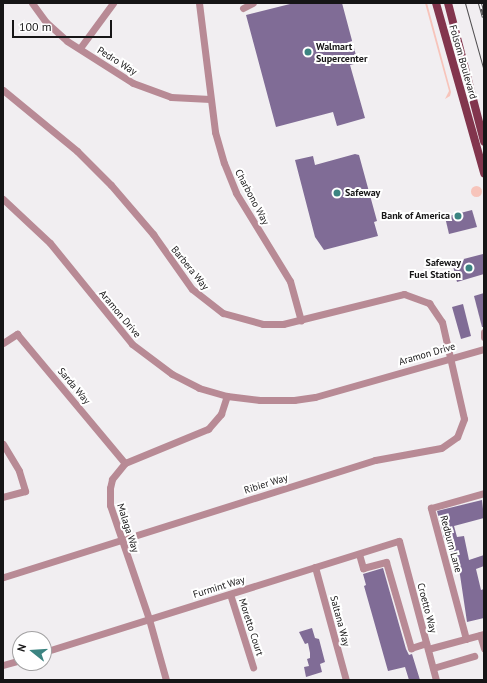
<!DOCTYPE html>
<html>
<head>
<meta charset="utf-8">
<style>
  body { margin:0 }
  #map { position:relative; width:487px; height:683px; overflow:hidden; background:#f1eef1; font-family:"PT Sans",sans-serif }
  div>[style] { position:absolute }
  .green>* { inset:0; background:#f7c4bb }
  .round { border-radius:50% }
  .building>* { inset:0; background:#806c96 }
  .minor>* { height:7px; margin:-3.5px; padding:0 3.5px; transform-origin:3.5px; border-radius:3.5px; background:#b88a95 }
  .major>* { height:8px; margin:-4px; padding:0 4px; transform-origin:4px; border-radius:4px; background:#82354d }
  .tram>* { height:1px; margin:-0.5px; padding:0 0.5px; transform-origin:0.5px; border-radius:0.5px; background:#514f51 }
  .rail>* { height:3.5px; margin-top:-1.75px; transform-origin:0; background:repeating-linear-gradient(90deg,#fff 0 6px,#514f51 0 12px); box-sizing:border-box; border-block:1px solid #514f51 }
  .dots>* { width:11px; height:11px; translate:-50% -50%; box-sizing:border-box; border:2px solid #fff; border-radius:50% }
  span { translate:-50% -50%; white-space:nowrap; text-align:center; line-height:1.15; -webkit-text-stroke:4px #fff; paint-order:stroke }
  .poi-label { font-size:10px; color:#161516; font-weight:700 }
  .left { translate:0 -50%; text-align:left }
  .right { translate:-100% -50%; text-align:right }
  .street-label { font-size:10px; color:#161516 }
  .frame { position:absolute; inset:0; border:4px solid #161516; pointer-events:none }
  .north { position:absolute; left:12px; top:631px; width:40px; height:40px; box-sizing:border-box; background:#fff; border:1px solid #a2a1a2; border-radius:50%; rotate:287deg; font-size:11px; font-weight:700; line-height:16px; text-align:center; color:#161516 }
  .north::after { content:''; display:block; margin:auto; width:14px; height:18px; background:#3c8481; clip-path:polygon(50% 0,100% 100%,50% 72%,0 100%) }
  .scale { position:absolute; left:12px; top:20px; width:100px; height:18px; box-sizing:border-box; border:2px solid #161516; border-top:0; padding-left:5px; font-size:12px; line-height:14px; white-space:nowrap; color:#161516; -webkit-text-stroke:3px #fff; paint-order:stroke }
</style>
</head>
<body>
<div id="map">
  <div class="green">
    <i style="clip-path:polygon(425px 3px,427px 3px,451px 92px,450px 96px,445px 99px,449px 91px)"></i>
    <i class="round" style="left:470.5px;top:185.5px;width:11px;height:11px"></i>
  </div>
  <div class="building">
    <i style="clip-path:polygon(294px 3px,342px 3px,358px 63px,350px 65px,365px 118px,337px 126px,333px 112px,276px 127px,246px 15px)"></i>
    <i style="clip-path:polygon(355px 154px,359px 155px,377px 221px,374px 222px,378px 236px,324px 250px,315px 237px,295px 160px,313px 156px,315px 165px)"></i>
    <i style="clip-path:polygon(472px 210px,477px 227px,449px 234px,445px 217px)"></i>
    <i style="clip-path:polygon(483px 254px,484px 274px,457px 282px,452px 262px)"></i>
    <i style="clip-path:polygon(484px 293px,484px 327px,482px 327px,474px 296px)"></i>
    <i style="clip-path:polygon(463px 304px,471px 336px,461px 339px,452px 307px)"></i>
    <i style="clip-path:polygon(482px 500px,484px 518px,454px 526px,457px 537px,464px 536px,469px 560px,484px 555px,484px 566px,476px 569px,481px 590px,484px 589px,484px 618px,467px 622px,460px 575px,454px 551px,450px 552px,446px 537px,444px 538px,437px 511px)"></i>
    <i style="clip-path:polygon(383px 568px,406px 649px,409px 655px,412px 654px,420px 680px,409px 680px,405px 667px,388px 671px,364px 586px,366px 585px,363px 574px)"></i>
    <i style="clip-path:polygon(312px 628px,315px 638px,319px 639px,325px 662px,320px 664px,322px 672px,306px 677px,304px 667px,309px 666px,307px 659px,310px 658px,310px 653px,308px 643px,305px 644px,299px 632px)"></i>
  </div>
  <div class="minor">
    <i style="left:32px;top:3px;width:24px;rotate:54deg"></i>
    <i style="left:46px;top:22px;width:28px;rotate:42deg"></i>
    <i style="left:67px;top:41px;width:78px;rotate:32.5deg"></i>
    <i style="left:133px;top:83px;width:40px;rotate:20.2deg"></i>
    <i style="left:171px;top:97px;width:39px;rotate:3deg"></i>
    <i style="left:199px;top:3px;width:130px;rotate:82.9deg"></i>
    <i style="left:215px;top:132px;width:32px;rotate:74deg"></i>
    <i style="left:224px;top:163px;width:32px;rotate:68deg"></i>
    <i style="left:236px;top:193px;width:103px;rotate:58.5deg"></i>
    <i style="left:290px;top:281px;width:41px;rotate:74.6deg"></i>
    <i style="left:243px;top:8px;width:11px;rotate:-27deg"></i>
    <i style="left:80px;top:48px;width:56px;rotate:-53.7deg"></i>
    <i style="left:3px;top:90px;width:96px;rotate:39.5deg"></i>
    <i style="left:77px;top:151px;width:48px;rotate:45deg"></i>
    <i style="left:111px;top:185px;width:65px;rotate:49.4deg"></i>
    <i style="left:153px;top:234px;width:67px;rotate:54.7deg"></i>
    <i style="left:192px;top:289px;width:39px;rotate:38deg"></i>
    <i style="left:223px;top:313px;width:41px;rotate:15.4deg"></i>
    <i style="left:263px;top:324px;width:20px"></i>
    <i style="left:283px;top:324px;width:125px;rotate:-13.9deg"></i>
    <i style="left:404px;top:294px;width:27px;rotate:20deg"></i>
    <i style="left:429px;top:303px;width:23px;rotate:56deg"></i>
    <i style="left:442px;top:322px;width:99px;rotate:77.2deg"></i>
    <i style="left:464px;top:419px;width:19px;rotate:111deg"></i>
    <i style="left:457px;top:437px;width:19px;rotate:145deg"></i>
    <i style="left:441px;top:448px;width:67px;rotate:169.7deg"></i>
    <i style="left:375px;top:460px;width:390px;rotate:162.5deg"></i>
    <i style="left:3px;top:199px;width:64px;rotate:43.1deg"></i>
    <i style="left:50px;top:243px;width:130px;rotate:50.9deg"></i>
    <i style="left:132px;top:344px;width:50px;rotate:36.9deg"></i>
    <i style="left:172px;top:374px;width:30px;rotate:27deg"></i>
    <i style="left:199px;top:388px;width:29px;rotate:16deg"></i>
    <i style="left:227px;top:396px;width:33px;rotate:7deg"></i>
    <i style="left:260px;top:400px;width:34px"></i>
    <i style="left:294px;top:400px;width:21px;rotate:-8deg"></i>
    <i style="left:315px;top:397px;width:176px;rotate:-15.9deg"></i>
    <i style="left:484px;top:332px;width:5px;rotate:90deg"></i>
    <i style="left:3px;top:343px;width:17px;rotate:-33deg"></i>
    <i style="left:17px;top:334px;width:168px;rotate:50.1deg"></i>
    <i style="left:3px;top:444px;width:31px;rotate:59deg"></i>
    <i style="left:19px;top:471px;width:21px;rotate:73deg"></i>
    <i style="left:25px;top:491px;width:23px;rotate:165deg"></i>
    <i style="left:359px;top:554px;width:15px;rotate:74deg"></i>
    <i style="left:363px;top:568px;width:24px;rotate:-15deg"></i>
    <i style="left:386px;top:562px;width:90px;rotate:73.8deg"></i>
    <i style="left:411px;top:648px;width:16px;rotate:-18deg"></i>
    <i style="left:315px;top:567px;width:117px;rotate:74.7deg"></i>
    <i style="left:230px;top:594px;width:77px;rotate:72.5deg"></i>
    <i style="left:480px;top:635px;width:14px;rotate:73deg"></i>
    <i style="left:466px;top:639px;width:136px;rotate:-105deg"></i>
    <i style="left:431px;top:508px;width:55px;rotate:-15.8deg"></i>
    <i style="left:428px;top:649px;width:58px;rotate:-15deg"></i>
    <i style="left:44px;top:652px;width:372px;rotate:-17.4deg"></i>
    <i style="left:399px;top:541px;width:144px;rotate:75.1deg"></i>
    <i style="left:3px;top:665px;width:18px;rotate:-16deg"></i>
    <i style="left:433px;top:668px;width:43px;rotate:-16.3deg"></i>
    <i style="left:166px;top:680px;width:63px;rotate:-105.6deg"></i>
    <i style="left:149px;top:619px;width:120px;rotate:-108.9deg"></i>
    <i style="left:110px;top:505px;width:17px;rotate:-90deg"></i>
    <i style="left:110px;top:488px;width:9px;rotate:-77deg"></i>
    <i style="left:112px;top:479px;width:21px;rotate:-51deg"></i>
    <i style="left:125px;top:463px;width:90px;rotate:-22.3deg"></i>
    <i style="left:208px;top:429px;width:20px;rotate:-49deg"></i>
    <i style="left:221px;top:414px;width:19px;rotate:-72deg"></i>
  </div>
  <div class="major">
    <i style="left:436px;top:3px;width:177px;rotate:74.2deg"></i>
    <i style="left:448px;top:3px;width:143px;rotate:75.4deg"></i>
  </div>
  <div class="tram">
    <i style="left:465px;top:3px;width:71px;rotate:74.4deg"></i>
  </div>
  <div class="rail">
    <i style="left:480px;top:3px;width:15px;rotate:74deg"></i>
  </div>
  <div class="dots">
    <i style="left:308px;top:52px;background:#3c8481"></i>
    <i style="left:337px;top:193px;background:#3c8481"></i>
    <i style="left:458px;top:216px;background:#3c8481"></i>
    <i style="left:469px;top:268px;background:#3c8481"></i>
  </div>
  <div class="poi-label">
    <span class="left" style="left:316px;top:52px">Walmart<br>Supercenter</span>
    <span class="left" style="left:345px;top:193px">Safeway</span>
    <span class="right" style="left:450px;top:216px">Bank of America</span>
    <span class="right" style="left:461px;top:268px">Safeway<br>Fuel Station</span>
  </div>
  <div class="street-label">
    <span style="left:117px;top:61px;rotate:32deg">Pedro Way</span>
    <span style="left:463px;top:62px;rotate:74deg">Folsom Boulevard</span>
    <span style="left:252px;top:197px;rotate:62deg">Charbono Way</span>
    <span style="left:190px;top:268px;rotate:51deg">Barbera Way</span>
    <span style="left:120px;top:314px;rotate:50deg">Aramon Drive</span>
    <span style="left:427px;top:354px;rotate:-16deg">Aramon Drive</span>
    <span style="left:74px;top:386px;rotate:50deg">Sarda Way</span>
    <span style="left:266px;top:484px;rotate:-17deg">Ribier Way</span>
    <span style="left:128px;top:528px;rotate:72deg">Malaga Way</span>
    <span style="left:451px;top:544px;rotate:75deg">Redburn Lane</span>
    <span style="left:219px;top:587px;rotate:-17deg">Furmint Way</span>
    <span style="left:427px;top:608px;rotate:75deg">Croetto Way</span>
    <span style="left:340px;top:621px;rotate:75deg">Saltana Way</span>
    <span style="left:251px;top:627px;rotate:72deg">Moretto Court</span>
  </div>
  <div class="frame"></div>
  <div class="north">N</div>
  <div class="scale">100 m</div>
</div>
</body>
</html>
